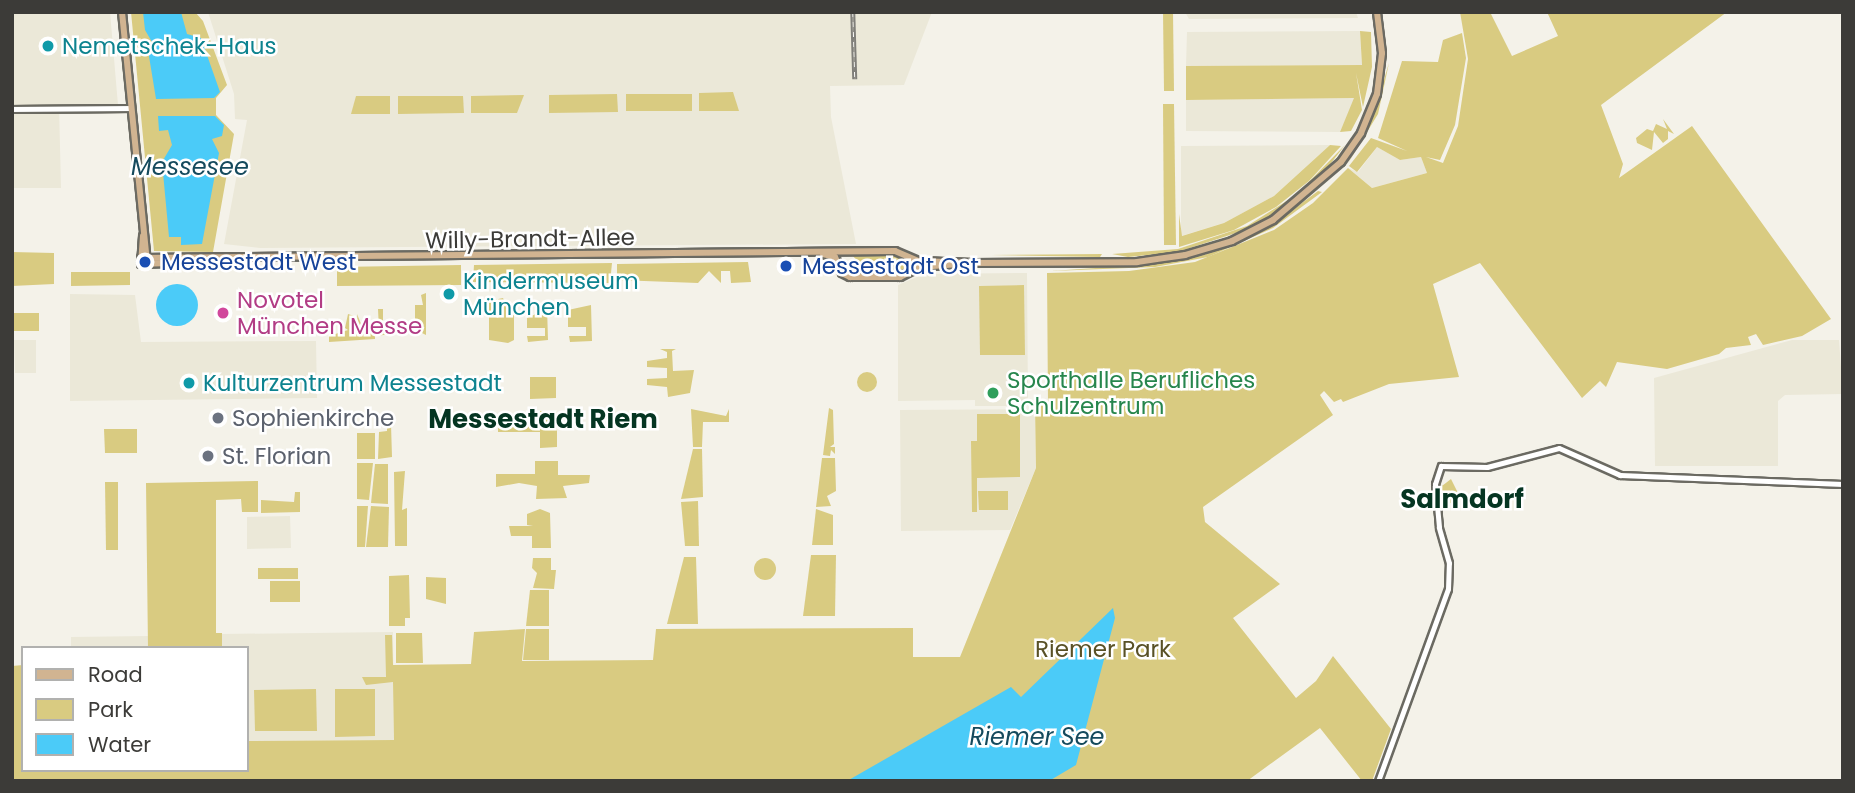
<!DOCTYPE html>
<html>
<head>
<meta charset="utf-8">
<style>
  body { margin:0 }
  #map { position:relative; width:1855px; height:793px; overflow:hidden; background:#f4f2e9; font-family:Poppins,sans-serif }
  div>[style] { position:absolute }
  .built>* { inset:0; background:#ebe8d8 }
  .green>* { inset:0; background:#d9cb81 }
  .round { border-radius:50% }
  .water>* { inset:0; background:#4bcbf8 }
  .roads { filter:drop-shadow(2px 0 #6b6a62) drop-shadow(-2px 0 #6b6a62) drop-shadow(0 2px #6b6a62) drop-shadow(0 -2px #6b6a62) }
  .minor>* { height:5px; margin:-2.5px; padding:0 2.5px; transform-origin:2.5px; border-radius:2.5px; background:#fff }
  .major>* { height:6px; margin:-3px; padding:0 3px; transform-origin:3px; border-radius:3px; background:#d1b491 }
  .rail>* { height:4.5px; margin-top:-2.25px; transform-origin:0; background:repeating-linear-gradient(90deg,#fff 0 5px,#807f7a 0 10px); box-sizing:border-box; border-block:2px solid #807f7a }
  .dots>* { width:19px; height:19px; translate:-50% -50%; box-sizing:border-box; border:4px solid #fff; border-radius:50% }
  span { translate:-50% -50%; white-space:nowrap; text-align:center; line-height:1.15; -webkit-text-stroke:5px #fff; paint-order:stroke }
  .culture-label { font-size:23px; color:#0d838f }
  .left { translate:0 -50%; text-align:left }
  .street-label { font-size:23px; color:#3c3b38 }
  .transit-label { font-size:23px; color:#164399 }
  .hotel-label { font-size:23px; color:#b23c85 }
  .leisure-label { font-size:23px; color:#27864d }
  .worship-label { font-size:23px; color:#5b616d }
  .park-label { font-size:23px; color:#595126 }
  .water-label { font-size:24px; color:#154a5d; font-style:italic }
  .quarter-label { font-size:26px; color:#053522; font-weight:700 }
  .frame { position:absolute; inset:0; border:14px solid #3c3b38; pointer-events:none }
  .legend { position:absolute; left:21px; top:646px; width:228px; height:126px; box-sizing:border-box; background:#fff; border:2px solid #b1b1af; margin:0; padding:9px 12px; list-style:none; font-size:21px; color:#3c3b38 }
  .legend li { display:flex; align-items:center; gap:14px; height:35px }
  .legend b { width:35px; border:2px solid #b1b1af }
</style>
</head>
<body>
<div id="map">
  <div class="built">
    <i style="clip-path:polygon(12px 12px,110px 12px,118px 105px,59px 105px,61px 188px,12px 188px)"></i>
    <i style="clip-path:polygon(208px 12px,932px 12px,904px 85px,830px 86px,831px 117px,856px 244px,260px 248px,224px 244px,247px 120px,235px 119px,234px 94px)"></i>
    <i style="clip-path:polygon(1185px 12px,1356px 12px,1358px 18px,1189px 19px)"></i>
    <i style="clip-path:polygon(1360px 31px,1362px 65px,1186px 66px,1187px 32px)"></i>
    <i style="clip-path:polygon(1355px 98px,1340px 132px,1186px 131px,1186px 100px)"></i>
    <i style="clip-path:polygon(1330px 145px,1274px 196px,1224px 223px,1181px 236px,1181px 146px)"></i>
    <i style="clip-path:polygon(1377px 147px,1400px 160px,1421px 157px,1427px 173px,1372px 188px,1348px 168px,1358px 172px)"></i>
    <i style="clip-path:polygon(1027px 273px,1028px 406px,975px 406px,975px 400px,898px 401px,898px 285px,924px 274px)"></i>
    <i style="clip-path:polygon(70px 294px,135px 295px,141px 342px,316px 341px,317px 398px,70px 401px)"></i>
    <i style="clip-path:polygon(14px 340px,36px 340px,36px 373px,15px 373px)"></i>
    <i style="clip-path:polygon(1792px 340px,1839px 340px,1843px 394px,1785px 395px,1778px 401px,1778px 466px,1655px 466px,1654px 378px)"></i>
    <i style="clip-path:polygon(1035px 409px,1036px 468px,1010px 530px,901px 531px,900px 410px)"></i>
    <i style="clip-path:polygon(290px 516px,291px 548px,247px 549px,247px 517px)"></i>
    <i style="clip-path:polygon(393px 632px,394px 740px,247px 741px,247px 648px,222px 648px,222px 634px)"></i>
    <i style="clip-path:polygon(148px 636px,148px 648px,71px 648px,71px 637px)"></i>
  </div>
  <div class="green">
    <i style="clip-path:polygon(131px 12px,195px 12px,203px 21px,227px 85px,216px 98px,216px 115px,234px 134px,213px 252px,154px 251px)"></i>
    <i style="clip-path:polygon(1163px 12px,1173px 12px,1174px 91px,1164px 91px)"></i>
    <i style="clip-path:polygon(1460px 12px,1490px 12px,1512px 56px,1558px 36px,1547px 12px,1727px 12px,1601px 105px,1623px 164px,1619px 178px,1692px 126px,1831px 319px,1802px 336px,1763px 345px,1756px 334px,1748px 337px,1751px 345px,1726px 348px,1719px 354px,1667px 369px,1617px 362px,1606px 387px,1600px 381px,1582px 398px,1480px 263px,1433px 284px,1459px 377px,1389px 384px,1343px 402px,1341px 399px,1334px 402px,1324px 391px,1320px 395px,1333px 415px,1203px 507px,1205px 522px,1280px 584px,1233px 618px,1296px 698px,1316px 681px,1333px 656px,1391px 729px,1372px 781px,1362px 781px,1320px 728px,1247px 781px,12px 781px,12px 666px,23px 665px,23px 770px,247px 770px,247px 741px,394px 740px,393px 682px,366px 685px,362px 677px,386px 677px,385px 635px,392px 635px,393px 665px,471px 664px,474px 632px,525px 629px,522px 661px,653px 660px,656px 629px,913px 628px,913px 657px,960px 657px,1036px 468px,1035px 406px,1048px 405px,1047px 273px,1129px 271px,1195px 262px,1274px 230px,1313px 203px,1348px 168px,1372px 188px,1427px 173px,1421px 157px,1400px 160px,1377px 147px,1357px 172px,1349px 166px,1371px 138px,1407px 151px,1378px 138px,1402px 61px,1438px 62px,1443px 40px,1462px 33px,1466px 58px,1455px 125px,1440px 160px,1426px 157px,1443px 163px,1458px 126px,1468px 59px)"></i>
    <i style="clip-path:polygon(1360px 31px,1371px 32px,1372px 67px,1363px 107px,1356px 73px,1362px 110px,1351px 131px,1340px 132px,1354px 98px,1186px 100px,1186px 66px,1362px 65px)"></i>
    <i style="clip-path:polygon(1389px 63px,1378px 114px,1347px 165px,1371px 122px)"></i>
    <i style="clip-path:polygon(733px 92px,739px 111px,699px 111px,699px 93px)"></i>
    <i style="clip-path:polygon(617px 94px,618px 112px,549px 113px,549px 95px)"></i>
    <i style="clip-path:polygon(626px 94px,692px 94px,692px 111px,626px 111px)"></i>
    <i style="clip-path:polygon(524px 95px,517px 113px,471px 113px,471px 96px)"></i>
    <i style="clip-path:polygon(356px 96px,390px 96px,390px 114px,351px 114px)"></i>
    <i style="clip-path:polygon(398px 96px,463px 96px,464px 113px,398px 114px)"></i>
    <i style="clip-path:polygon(1163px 104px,1174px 104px,1176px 245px,1164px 245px)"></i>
    <i style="clip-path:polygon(1663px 119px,1674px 134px,1668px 131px,1668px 139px,1663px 143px,1654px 132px,1652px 150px,1637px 143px,1636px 138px,1647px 129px,1653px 131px,1656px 124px,1667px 129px)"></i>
    <i style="clip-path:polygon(1330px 145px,1341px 146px,1309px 181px,1276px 207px,1234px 230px,1179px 247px,1179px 214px,1182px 236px,1224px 223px,1274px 196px)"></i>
    <i style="clip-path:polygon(1345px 145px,1318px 180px,1285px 207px,1248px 229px,1178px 252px,1128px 257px,1112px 254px,1178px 249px,1247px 226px,1296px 195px)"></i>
    <i style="clip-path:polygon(1318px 191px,1322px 192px,1273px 228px,1208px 257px,1155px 267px,1051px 271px,1155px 264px,1207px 254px,1272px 225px)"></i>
    <i style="clip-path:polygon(12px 252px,54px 253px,54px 284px,12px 286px)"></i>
    <i style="clip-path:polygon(1102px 254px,1100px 257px,991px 255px)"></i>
    <i style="clip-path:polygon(852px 255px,900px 255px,908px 266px,898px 274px,853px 274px,861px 265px)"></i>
    <i style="clip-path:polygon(748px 262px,751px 282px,731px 283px,730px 271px,721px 271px,721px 283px,709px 271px,698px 283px,617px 280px,617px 264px)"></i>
    <i style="clip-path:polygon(612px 263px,610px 283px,473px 282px,474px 265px)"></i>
    <i style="clip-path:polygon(461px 265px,461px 285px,337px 286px,337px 267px)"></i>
    <i style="clip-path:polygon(71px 272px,130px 272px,130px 285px,71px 286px)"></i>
    <i style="clip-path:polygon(1024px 285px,1025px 355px,980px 355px,979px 286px)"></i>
    <i style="clip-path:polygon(426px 293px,426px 335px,418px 331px,375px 336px,375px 339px,329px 342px,329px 336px,348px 330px,345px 328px,348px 314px,354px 316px,351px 330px,358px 329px,357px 314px,364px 331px,379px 330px,378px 309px,383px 309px,383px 332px,415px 331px,415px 305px,423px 305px,421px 295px)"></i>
    <i style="clip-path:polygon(503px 298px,508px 310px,514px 308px,514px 340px,508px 343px,489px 340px,489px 301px)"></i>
    <i style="clip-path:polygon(539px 304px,547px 306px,548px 340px,528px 342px,527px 336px,545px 336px,545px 328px,527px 328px,527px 318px,538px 313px,542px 316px)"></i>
    <i style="clip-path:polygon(591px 305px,592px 341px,570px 342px,569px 336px,586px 336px,586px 327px,568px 327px,568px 310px)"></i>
    <i style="clip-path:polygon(12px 313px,39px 313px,39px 331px,12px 331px)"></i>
    <i style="clip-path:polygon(660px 349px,676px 349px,672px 351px,673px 371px,694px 370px,690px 393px,668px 397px,667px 387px,647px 385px,647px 379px,667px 378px,667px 368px,647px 367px,647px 361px,667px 358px,667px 352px)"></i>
    <i class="round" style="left:857px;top:372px;width:20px;height:20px"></i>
    <i style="clip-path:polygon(530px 377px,556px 377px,556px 398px,530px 399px)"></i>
    <i style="clip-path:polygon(829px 408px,833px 410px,834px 444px,830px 447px,835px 447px,835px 454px,831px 450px,830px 456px,823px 455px)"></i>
    <i style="clip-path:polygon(691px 409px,726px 416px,729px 409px,729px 422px,703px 422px,702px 447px,693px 447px)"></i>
    <i style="clip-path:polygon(538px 411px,557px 411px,557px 447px,540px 448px,540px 432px,498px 432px,498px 422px,537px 422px)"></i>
    <i style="clip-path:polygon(977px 414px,1020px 414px,1020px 477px,977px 478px,977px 512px,972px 512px,971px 441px,977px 441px)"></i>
    <i style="clip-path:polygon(387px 424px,391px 424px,392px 457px,378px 459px,379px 432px,387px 431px)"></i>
    <i style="clip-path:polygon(104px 429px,137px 429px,137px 453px,105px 453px)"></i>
    <i style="clip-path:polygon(357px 433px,375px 433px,375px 459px,357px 459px)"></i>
    <i style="clip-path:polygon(693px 449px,702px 449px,703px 497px,681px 499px)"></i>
    <i style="clip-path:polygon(822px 458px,835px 458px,836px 491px,827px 496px,831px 506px,816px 507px)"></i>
    <i style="clip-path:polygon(535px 461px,558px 461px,558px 475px,590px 475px,589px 483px,563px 486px,567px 498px,536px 499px,537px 486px,519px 483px,496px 487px,496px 474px,535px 474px)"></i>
    <i style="clip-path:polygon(357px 463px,373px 463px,369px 500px,357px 499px)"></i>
    <i style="clip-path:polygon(375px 464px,388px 464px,388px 504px,371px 503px)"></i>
    <i style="clip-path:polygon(405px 471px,402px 510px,407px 508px,407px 546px,395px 546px,394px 472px)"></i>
    <i style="clip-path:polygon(1451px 479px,1461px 499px,1440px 507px,1438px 489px)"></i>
    <i style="clip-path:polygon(258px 481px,258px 512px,242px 512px,241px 499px,216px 500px,216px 633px,222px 633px,222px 648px,148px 648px,146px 483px)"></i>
    <i style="clip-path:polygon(105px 482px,118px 482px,118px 550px,106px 550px)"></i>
    <i style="clip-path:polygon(978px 491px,1008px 491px,1008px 510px,979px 510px)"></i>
    <i style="clip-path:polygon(295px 492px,300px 492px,300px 512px,261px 513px,261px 500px,294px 502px)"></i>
    <i style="clip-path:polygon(698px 501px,699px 546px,685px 546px,681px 502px)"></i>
    <i style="clip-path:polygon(357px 506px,368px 506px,365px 547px,357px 547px)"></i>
    <i style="clip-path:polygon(371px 506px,389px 507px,388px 547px,366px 547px)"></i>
    <i style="clip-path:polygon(540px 509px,550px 513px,551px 548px,532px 548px,532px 536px,511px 536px,509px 526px,533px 526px,527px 525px,527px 514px)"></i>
    <i style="clip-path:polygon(816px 509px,833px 515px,833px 545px,812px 545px)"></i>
    <i style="clip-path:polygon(811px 555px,836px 555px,835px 616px,803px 616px)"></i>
    <i style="clip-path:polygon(684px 557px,696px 557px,698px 624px,667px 624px)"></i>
    <i class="round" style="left:754px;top:558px;width:22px;height:22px"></i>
    <i style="clip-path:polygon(533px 558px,551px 558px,551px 570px,556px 570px,554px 589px,533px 588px,537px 573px,532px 568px)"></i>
    <i style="clip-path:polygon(258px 568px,298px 568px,298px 579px,258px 579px)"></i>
    <i style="clip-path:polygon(409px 575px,410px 618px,405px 618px,405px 626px,389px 626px,389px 576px)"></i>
    <i style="clip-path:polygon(426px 577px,446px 578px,446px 604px,426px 599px)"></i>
    <i style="clip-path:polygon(270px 581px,300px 581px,300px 602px,270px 602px)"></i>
    <i style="clip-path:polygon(530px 590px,549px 590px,549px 626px,526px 626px)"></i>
    <i style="clip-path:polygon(526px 629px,549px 629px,549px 660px,523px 660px)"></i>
    <i style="clip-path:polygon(396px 633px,422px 633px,423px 663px,396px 663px)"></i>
    <i style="clip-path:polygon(316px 689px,317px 731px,255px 731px,254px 690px)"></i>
    <i style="clip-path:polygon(335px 689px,375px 689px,375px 736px,335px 737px)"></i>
  </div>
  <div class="water">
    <i style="clip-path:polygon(143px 12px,181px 12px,187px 34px,201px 38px,220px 92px,214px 98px,156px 99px,147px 44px,152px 42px,145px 30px)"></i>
    <i style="clip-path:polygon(158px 116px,215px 116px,224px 125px,222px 136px,212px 139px,219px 153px,202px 244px,181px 245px,181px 237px,169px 237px,162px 162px,172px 145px,168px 130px,159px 131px)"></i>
    <i class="round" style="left:156px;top:284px;width:42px;height:42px"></i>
    <i style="clip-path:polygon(1113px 608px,1115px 618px,1076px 765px,1049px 781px,847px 781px,1011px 687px,1021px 697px)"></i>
  </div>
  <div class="roads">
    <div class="minor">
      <i style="left:12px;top:109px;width:119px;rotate:-0.5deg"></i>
      <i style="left:1378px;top:781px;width:204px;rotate:-70deg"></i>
      <i style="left:1448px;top:589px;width:26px;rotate:-88deg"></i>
      <i style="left:1449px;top:563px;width:37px;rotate:-106deg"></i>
      <i style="left:1439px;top:527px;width:43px;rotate:-95.3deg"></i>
      <i style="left:1435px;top:484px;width:19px;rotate:-72deg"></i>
      <i style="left:1441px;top:466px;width:46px;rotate:1.2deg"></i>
      <i style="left:1487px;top:467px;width:74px;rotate:-14.8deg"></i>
      <i style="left:1559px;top:448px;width:67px;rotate:23.9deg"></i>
      <i style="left:1620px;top:475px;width:223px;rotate:2.3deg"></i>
    </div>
    <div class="major">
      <i style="left:122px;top:12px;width:253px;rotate:84.3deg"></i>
      <i style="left:143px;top:236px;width:28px;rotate:94deg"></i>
      <i style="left:141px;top:264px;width:97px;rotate:-1.8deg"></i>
      <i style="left:823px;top:254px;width:12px;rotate:14deg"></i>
      <i style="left:835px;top:257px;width:17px;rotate:66deg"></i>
      <i style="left:842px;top:273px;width:9px;rotate:27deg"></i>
      <i style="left:850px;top:277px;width:50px"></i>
      <i style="left:900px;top:277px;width:22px;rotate:-27deg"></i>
      <i style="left:920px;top:267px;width:52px;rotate:-4.4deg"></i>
      <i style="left:141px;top:258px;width:754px;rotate:-0.53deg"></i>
      <i style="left:895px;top:251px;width:26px;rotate:23deg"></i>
      <i style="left:919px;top:261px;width:54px;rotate:2.1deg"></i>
      <i style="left:973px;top:263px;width:164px;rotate:-0.3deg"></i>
      <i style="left:1137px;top:262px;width:49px;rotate:-8.3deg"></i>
      <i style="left:1185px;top:255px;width:49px;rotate:-16.6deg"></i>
      <i style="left:1232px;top:241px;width:46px;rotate:-27.1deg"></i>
      <i style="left:1273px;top:220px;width:89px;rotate:-40.5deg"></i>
      <i style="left:1341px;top:162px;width:35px;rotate:-55deg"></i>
      <i style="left:1361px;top:133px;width:42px;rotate:-67.7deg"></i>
      <i style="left:1377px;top:94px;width:41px;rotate:-83deg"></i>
      <i style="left:1382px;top:53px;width:41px;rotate:-97deg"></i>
    </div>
  </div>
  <div class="rail">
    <i style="left:853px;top:12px;width:67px;rotate:88.3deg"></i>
  </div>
  <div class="dots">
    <i style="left:48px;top:46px;background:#0f9aa8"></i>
    <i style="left:145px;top:262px;background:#1a4fb4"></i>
    <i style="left:786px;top:266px;background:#1a4fb4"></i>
    <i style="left:449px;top:294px;background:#0f9aa8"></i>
    <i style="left:223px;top:313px;background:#d1479c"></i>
    <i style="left:189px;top:383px;background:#0f9aa8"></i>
    <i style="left:993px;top:393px;background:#2e9e5b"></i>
    <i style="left:218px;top:418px;background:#6b7280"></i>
    <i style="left:208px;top:456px;background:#6b7280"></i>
  </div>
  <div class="culture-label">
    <span class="left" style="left:62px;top:46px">Nemetschek-Haus</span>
    <span class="left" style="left:463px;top:294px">Kindermuseum<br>München</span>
    <span class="left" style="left:203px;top:383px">Kulturzentrum Messestadt</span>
  </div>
  <div class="street-label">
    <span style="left:530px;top:239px;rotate:-1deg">Willy-Brandt-Allee</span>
  </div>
  <div class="transit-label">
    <span class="left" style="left:161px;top:262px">Messestadt West</span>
    <span class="left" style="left:802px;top:266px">Messestadt Ost</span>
  </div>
  <div class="hotel-label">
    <span class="left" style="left:237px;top:313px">Novotel<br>München Messe</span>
  </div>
  <div class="leisure-label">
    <span class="left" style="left:1007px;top:393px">Sporthalle Berufliches<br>Schulzentrum</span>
  </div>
  <div class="worship-label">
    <span class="left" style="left:232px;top:418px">Sophienkirche</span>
    <span class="left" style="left:222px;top:456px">St. Florian</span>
  </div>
  <div class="park-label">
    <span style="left:1103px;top:649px">Riemer Park</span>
  </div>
  <div class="water-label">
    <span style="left:190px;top:167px">Messesee</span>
    <span style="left:1037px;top:737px">Riemer See</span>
  </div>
  <div class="quarter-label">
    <span style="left:543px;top:420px">Messestadt Riem</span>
    <span style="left:1462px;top:500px">Salmdorf</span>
  </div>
  <div class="frame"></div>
  <ul class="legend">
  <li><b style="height:9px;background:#d1b491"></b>Road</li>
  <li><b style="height:19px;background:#d9cb81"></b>Park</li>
  <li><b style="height:19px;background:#4bcbf8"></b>Water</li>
  </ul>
</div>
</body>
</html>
